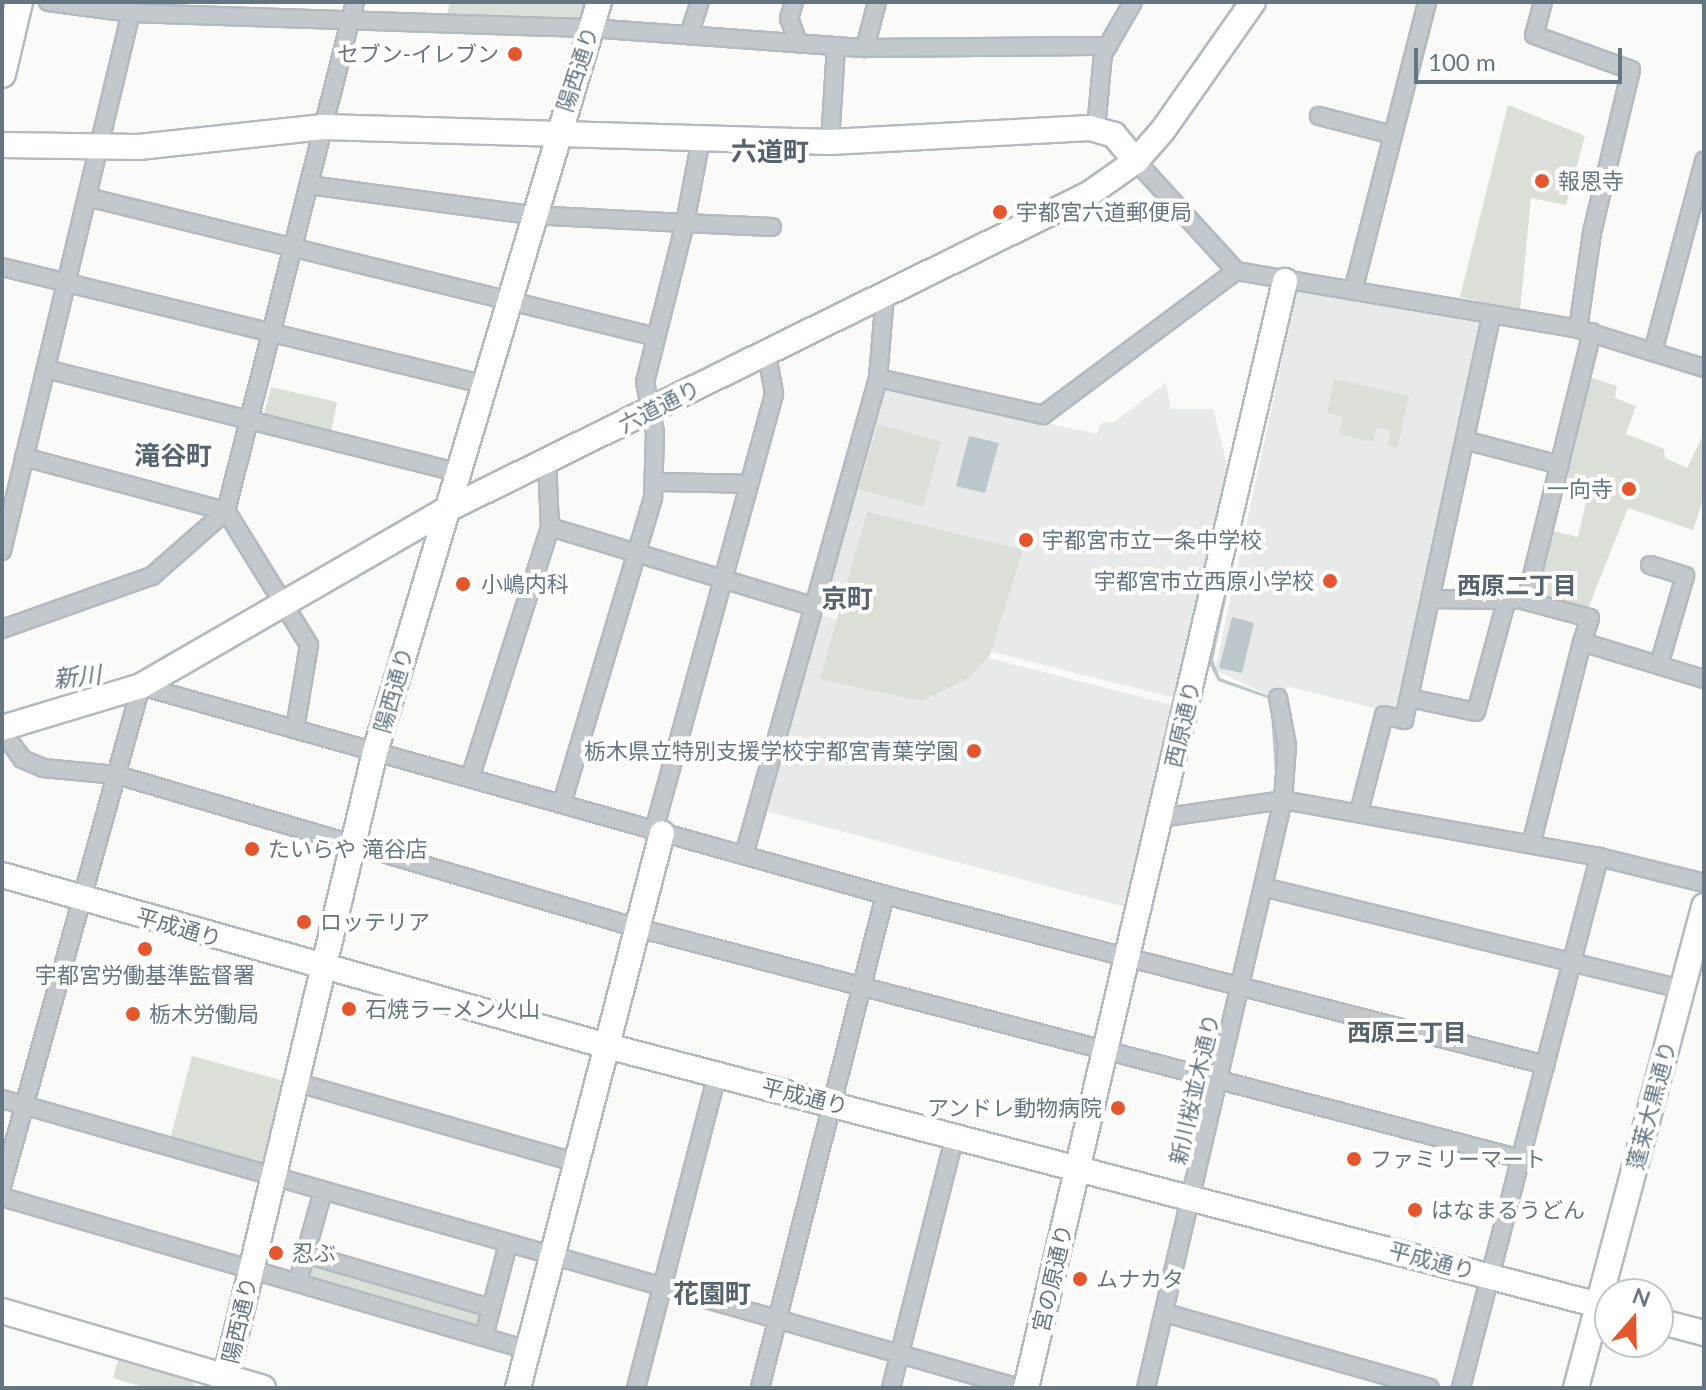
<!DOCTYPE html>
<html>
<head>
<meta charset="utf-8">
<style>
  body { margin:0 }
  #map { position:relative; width:1706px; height:1390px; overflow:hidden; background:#fafaf8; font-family:Lato,"Noto Sans JP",sans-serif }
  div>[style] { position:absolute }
  .built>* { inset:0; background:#e8e9e9 }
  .green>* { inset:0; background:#dadfd7 }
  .water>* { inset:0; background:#bbc7cb }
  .roads { filter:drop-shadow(2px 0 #b3babf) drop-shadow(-2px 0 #b3babf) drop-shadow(0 2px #b3babf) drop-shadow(0 -2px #b3babf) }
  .street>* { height:16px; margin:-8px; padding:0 8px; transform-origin:8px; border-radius:8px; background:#c3c8cc }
  .secondary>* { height:24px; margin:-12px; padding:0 12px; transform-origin:12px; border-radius:12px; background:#fff }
  .primary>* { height:26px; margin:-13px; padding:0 13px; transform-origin:13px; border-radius:13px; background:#fff }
  .dots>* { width:22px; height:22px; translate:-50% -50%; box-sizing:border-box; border:4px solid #fff; border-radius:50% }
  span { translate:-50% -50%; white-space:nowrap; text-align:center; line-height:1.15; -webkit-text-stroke:8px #fff; paint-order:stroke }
  .poi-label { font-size:22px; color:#657683 }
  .right { translate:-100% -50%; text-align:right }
  .left { translate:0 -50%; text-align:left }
  .street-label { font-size:22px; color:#657683 }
  .neighbourhood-label { font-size:24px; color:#57646e; font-weight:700 }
  .water-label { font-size:24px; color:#60757c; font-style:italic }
  .quarter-label { font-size:26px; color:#57646e; font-weight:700 }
  .frame { position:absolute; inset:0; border:4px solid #657683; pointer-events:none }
  .north { position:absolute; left:1594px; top:1278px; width:80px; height:80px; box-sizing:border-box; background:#fff; border:2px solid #c1c8cd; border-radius:50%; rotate:20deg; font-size:22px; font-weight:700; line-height:32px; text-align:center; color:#657683 }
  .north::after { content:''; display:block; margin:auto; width:28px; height:36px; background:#e4572e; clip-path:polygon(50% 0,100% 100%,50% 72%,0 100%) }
  .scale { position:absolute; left:1414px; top:48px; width:208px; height:36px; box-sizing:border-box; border:4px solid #657683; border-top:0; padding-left:10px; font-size:24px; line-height:28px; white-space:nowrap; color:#657683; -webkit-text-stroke:6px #fff; paint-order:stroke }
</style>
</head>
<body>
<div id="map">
  <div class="built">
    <i style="clip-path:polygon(1297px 290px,1484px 322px,1401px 715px,1287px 686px,1284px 699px,1272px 697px,1215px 670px)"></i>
    <i style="clip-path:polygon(1166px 383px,1171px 409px,1213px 409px,1229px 473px,1175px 698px,820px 608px,883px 388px,1097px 434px,1101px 423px,1114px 422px)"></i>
    <i style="clip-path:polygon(820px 615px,1176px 706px,1129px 908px,766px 811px)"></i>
  </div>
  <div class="green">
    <i style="clip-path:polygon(450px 2px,589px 2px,582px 22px,446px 18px)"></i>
    <i style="clip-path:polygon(1508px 105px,1585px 136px,1566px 205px,1531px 198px,1520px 310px,1460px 297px)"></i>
    <i style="clip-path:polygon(1583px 375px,1617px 386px,1615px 398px,1636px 406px,1626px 434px,1664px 449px,1665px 458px,1687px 468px,1704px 433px,1704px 497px,1693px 530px,1628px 508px,1587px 611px,1529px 594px,1545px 529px,1578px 537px,1589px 489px,1557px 480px)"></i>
    <i style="clip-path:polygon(1334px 379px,1409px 396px,1397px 448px,1388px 445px,1390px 431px,1377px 427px,1373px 442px,1339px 434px,1343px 416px,1327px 413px)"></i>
    <i style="clip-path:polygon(271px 387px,337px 402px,331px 432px,264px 415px)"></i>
    <i style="clip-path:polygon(878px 424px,941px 442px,923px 507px,859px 489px)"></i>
    <i style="clip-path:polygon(867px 512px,1023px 550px,990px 655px,969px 678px,922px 701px,820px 679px)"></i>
    <i style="clip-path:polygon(192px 1056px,284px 1081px,262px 1164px,170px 1139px)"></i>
    <i style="clip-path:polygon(308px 1260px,485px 1311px,481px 1330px,304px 1277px)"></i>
    <i style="clip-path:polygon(118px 1360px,192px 1381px,196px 1388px,146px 1388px,113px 1378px)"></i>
  </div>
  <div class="water">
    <i style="clip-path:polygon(969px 436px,999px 443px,985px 493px,956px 486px)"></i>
    <i style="clip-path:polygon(1247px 500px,1213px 660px,1220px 678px,1272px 697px,1280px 733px,1276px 788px,1270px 699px,1218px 681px,1209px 663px)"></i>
    <i style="clip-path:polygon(1232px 617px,1254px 623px,1242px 673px,1219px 668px)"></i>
  </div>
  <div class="roads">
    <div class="street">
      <i style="left:48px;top:2px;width:84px;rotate:7.5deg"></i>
      <i style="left:131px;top:13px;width:459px;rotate:1.9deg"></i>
      <i style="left:590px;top:28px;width:276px;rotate:4.2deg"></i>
      <i style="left:865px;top:48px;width:243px;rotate:-0.5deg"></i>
      <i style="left:794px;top:2px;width:17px;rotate:107deg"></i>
      <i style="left:789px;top:18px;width:27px;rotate:70deg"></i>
      <i style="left:1543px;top:2px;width:34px;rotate:105deg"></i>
      <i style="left:1534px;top:35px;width:103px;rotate:19.8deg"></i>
      <i style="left:1631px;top:70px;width:168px;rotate:103.5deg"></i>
      <i style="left:1592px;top:233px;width:97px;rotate:98.3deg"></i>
      <i style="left:689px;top:35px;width:35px;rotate:-72deg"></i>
      <i style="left:865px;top:48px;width:48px;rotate:-75.4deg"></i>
      <i style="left:1319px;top:116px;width:76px;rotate:14.4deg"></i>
      <i style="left:1096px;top:129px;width:75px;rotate:-84.7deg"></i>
      <i style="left:1103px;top:54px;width:60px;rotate:-60deg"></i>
      <i style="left:701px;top:139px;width:86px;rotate:100.8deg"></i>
      <i style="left:685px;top:223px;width:87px;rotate:2.6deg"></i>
      <i style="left:830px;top:142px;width:96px;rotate:-86.4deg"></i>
      <i style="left:1136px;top:161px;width:149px;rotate:47.7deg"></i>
      <i style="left:1236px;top:271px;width:347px;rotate:9.6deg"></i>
      <i style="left:1578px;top:329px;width:132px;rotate:17.2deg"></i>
      <i style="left:309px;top:185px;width:224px;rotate:7.7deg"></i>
      <i style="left:531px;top:215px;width:154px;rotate:3deg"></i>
      <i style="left:685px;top:223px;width:164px;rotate:104.1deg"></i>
      <i style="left:645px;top:382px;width:51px;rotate:78.7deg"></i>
      <i style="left:655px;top:432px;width:66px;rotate:91.7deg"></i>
      <i style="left:653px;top:498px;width:319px;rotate:106.6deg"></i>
      <i style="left:87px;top:197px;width:582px;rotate:13.82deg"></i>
      <i style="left:2px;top:267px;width:493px;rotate:13.7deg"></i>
      <i style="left:1353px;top:291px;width:298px;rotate:-75.6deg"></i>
      <i style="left:1592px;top:332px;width:277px;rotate:103.8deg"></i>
      <i style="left:1526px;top:601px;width:66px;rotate:14.9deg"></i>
      <i style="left:1590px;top:618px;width:25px;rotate:108deg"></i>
      <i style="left:1582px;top:642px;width:127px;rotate:16.9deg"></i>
      <i style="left:1654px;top:348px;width:194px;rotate:-75deg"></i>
      <i style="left:46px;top:369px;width:422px;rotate:14.1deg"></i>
      <i style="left:878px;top:378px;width:169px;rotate:12.6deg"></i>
      <i style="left:1043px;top:415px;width:241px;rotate:-36.7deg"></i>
      <i style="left:1468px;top:441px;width:95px;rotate:14.6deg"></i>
      <i style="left:24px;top:457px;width:209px;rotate:15deg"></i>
      <i style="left:226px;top:511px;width:158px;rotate:58.2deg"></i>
      <i style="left:309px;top:645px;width:85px;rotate:99.5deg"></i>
      <i style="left:656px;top:482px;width:93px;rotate:1.2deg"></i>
      <i style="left:550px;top:527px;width:274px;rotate:16.8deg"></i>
      <i style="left:2px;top:551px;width:562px;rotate:-76.53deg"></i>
      <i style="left:1650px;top:565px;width:37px;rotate:17deg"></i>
      <i style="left:1685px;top:576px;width:93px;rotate:106.3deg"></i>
      <i style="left:1432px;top:599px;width:82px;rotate:0.7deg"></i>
      <i style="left:2px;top:629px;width:159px;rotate:-19.5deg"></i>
      <i style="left:152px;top:576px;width:98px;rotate:-41.3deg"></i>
      <i style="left:226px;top:511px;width:525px;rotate:-75.78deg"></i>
      <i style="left:1409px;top:698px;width:68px;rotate:11.8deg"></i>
      <i style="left:1476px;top:712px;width:117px;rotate:-74.7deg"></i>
      <i style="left:2px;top:731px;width:34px;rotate:54deg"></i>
      <i style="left:22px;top:759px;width:23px;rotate:23deg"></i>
      <i style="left:43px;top:768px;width:74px;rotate:5.4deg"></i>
      <i style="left:117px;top:775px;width:543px;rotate:16.37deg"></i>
      <i style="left:638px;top:928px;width:913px;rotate:14.66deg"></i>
      <i style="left:470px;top:778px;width:263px;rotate:-72.3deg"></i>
      <i style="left:550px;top:527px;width:65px;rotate:-92.6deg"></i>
      <i style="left:1359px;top:812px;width:100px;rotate:-75.5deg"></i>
      <i style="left:1384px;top:715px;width:21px;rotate:14deg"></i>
      <i style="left:1404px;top:720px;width:415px;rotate:-77.8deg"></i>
      <i style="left:1160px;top:818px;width:124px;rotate:-8.3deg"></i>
      <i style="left:1283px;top:800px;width:321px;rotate:10.2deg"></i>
      <i style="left:654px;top:830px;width:453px;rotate:-74.6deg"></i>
      <i style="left:774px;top:393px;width:44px;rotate:-100.5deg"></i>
      <i style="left:1532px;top:841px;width:205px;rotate:-75.9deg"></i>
      <i style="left:744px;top:855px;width:495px;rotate:-74.3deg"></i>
      <i style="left:878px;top:378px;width:84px;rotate:-85.2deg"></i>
      <i style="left:1263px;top:887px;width:430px;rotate:13.7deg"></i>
      <i style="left:1545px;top:1065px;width:215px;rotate:-75.4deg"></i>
      <i style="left:1599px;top:857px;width:108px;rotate:13.9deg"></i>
      <i style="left:295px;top:1082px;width:294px;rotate:16deg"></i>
      <i style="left:2px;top:1099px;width:1057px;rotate:15.86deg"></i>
      <i style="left:2px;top:1186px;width:519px;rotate:-74.46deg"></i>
      <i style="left:141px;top:686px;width:773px;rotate:15.69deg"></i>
      <i style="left:885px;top:895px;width:682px;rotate:14.44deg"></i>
      <i style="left:1545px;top:1065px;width:334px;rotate:104.6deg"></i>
      <i style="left:2px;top:1197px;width:548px;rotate:16.22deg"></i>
      <i style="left:306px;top:1254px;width:193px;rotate:16.3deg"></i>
      <i style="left:298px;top:1281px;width:93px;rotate:-74.5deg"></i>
      <i style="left:1165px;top:1313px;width:275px;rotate:15.8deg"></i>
      <i style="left:484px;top:1336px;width:95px;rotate:-75.4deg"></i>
      <i style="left:636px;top:1388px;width:324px;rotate:-75.5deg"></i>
      <i style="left:760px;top:1388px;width:509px;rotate:-75.77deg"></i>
      <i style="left:891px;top:1388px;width:261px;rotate:-75.8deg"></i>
      <i style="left:1146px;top:1388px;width:604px;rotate:-76.88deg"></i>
      <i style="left:1283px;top:800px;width:55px;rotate:-85.8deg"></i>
      <i style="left:1287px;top:745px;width:48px;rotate:-100.8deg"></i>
    </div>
    <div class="secondary">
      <i style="left:2px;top:145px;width:137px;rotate:0.8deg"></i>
      <i style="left:139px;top:147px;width:185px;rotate:-6.2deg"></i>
      <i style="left:323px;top:127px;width:507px;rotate:1.69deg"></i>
      <i style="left:830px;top:142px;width:260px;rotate:-3.1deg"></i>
      <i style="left:1090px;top:128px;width:25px;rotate:16deg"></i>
      <i style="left:1114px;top:135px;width:34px;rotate:50deg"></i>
      <i style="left:2px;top:728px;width:145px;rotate:-16.8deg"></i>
      <i style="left:141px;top:686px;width:350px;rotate:-30deg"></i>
      <i style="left:444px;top:511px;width:719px;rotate:-26.17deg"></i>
      <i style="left:1089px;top:194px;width:57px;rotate:-35.1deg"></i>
      <i style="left:1136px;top:161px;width:41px;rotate:-48.9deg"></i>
      <i style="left:1163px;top:130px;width:156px;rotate:-54.9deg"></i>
      <i style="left:2px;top:875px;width:629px;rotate:15.78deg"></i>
      <i style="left:607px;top:1046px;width:1037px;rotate:14.64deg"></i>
      <i style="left:2px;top:1311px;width:272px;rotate:16.4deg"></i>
      <i style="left:1658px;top:1321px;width:48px;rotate:14.6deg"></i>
      <i style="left:223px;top:1388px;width:654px;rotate:-76.56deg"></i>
      <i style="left:375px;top:752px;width:783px;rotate:-73.37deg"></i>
      <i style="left:518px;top:1388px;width:573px;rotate:-75.45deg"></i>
      <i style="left:1026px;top:1388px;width:1137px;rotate:-76.83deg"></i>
      <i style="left:1576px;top:1388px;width:499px;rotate:-75.1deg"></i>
    </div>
    <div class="primary">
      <i style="left:2px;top:74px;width:74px;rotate:-76.7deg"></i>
    </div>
  </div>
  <div class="dots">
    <i style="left:515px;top:54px;background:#e4572e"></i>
    <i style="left:1542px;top:181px;background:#e4572e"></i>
    <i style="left:1000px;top:212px;background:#e4572e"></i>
    <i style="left:1629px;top:489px;background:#e4572e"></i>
    <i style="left:1026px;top:540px;background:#e4572e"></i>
    <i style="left:1330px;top:581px;background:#e4572e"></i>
    <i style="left:463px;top:584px;background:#e4572e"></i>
    <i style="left:974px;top:751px;background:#e4572e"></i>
    <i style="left:252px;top:849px;background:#e4572e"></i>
    <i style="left:304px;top:922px;background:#e4572e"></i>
    <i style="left:145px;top:949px;background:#e4572e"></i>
    <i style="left:349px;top:1009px;background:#e4572e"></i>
    <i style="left:133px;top:1014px;background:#e4572e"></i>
    <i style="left:1118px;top:1108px;background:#e4572e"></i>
    <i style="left:1354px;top:1159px;background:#e4572e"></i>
    <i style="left:1415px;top:1210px;background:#e4572e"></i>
    <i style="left:276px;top:1253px;background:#e4572e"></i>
    <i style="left:1080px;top:1279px;background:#e4572e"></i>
  </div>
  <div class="poi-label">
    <span class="right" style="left:499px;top:54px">セブン-イレブン</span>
    <span class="left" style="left:1558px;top:181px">報恩寺</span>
    <span class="left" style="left:1016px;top:212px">宇都宮六道郵便局</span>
    <span class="right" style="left:1613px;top:489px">一向寺</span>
    <span class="left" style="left:1042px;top:540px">宇都宮市立一条中学校</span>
    <span class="right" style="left:1314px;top:581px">宇都宮市立西原小学校</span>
    <span class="left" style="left:481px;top:584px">小嶋内科</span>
    <span class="right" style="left:958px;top:751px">栃木県立特別支援学校宇都宮青葉学園</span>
    <span class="left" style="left:268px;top:849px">たいらや 滝谷店</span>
    <span class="left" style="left:320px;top:922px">ロッテリア</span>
    <span style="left:145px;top:975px">宇都宮労働基準監督署</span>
    <span class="left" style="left:365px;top:1009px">石焼ラーメン火山</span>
    <span class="left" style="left:149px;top:1014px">栃木労働局</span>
    <span class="right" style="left:1102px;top:1108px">アンドレ動物病院</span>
    <span class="left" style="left:1370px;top:1159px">ファミリーマート</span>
    <span class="left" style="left:1431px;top:1210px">はなまるうどん</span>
    <span class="left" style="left:292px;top:1253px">忍ぶ</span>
    <span class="left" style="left:1096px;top:1279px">ムナカタ</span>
  </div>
  <div class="street-label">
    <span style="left:577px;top:69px;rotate:-72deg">陽西通り</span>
    <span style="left:659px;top:406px;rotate:-27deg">六道通り</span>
    <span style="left:393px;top:690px;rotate:-74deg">陽西通り</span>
    <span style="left:1182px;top:724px;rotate:-77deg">西原通り</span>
    <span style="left:179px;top:927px;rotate:16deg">平成通り</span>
    <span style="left:1194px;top:1089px;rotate:-77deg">新川桜並木通り</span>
    <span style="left:805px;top:1096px;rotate:14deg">平成通り</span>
    <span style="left:1651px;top:1105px;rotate:-75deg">蓬莱大黒通り</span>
    <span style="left:1432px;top:1260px;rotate:15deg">平成通り</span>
    <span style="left:1052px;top:1278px;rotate:-77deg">宮の原通り</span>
    <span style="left:239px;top:1320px;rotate:-77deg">陽西通り</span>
  </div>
  <div class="neighbourhood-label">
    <span style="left:1517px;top:585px">西原二丁目</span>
    <span style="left:1407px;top:1032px">西原三丁目</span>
  </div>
  <div class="water-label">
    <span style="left:77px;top:676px;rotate:-6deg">新川</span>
  </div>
  <div class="quarter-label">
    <span style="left:770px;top:152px">六道町</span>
    <span style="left:173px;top:456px">滝谷町</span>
    <span style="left:847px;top:599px">京町</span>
    <span style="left:712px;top:1294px">花園町</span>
  </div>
  <div class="frame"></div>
  <div class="north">N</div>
  <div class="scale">100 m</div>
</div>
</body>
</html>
